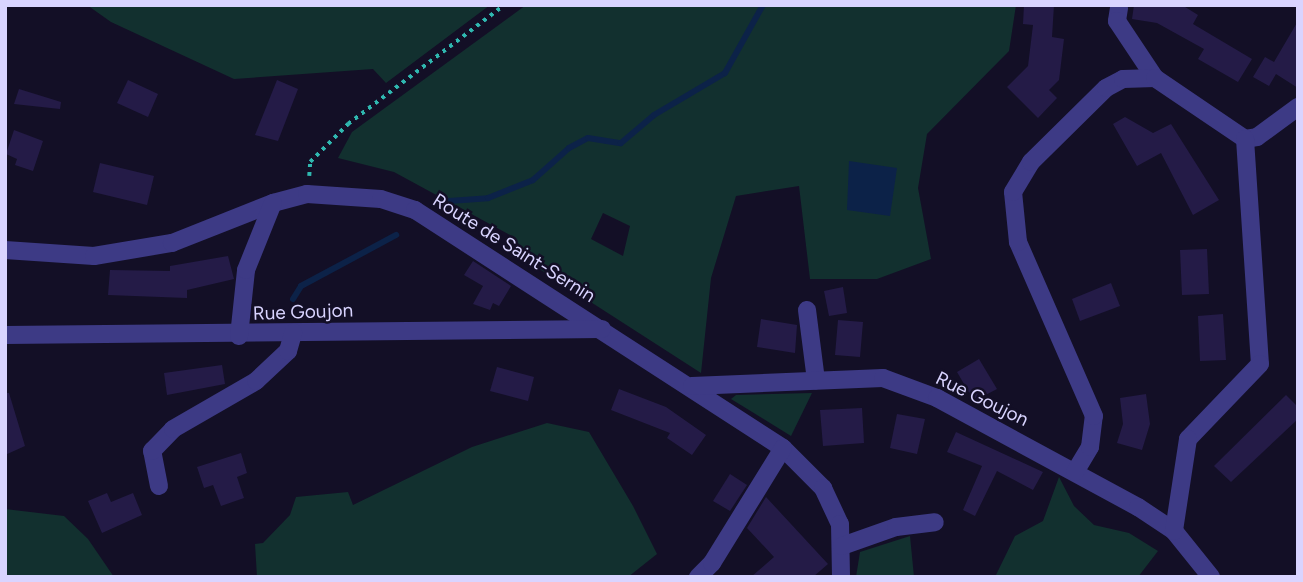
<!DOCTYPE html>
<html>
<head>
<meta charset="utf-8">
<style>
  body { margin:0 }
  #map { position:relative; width:1303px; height:582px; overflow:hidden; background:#130f26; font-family:Figtree,sans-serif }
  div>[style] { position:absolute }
  .green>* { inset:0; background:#12302f }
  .water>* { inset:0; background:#0c2248 }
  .stream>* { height:6px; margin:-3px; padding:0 3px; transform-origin:3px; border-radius:3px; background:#0c2248 }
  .building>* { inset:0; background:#241b47 }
  .path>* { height:3.5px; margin-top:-1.75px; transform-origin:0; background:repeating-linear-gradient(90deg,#2fb8b0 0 3.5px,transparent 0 8.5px) }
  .minor>* { height:18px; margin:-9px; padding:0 9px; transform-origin:9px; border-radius:9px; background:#3d3a85 }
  span { translate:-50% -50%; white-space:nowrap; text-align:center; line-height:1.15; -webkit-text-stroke:5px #130f26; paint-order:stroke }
  .street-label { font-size:19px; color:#d9d4ff }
  .frame { position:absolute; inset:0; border:7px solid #d9d4ff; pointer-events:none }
</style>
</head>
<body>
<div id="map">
  <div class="green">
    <i style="clip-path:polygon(87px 5px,490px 5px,386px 83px,373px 69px,234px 79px,111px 22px)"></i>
    <i style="clip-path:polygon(evenodd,526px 5px,1016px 5px,1009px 51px,927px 134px,918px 188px,931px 259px,877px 279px,810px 279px,799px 186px,736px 196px,711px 278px,701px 373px,541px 270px,512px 236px,394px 172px,338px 158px,352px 132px,526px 5px,603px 213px,630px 226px,623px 256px,591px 239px,603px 213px)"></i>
    <i style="clip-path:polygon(812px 393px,791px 436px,731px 399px,736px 395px)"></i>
    <i style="clip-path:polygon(547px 423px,589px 432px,633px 506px,657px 554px,628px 577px,257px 577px,255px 544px,263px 543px,290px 515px,296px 497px,348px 492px,353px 505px,472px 447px)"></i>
    <i style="clip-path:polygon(1059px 477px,1074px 506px,1094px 525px,1129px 533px,1158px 551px,1138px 577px,995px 577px,1015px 536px,1043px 521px)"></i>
    <i style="clip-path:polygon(5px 509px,64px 516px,88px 539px,114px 577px,5px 577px)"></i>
    <i style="clip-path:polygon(910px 536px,914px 577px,856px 577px,860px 552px)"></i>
  </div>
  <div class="water">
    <i style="clip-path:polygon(849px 161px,897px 168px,890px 216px,847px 210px)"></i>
  </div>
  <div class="stream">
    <i style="left:449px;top:201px;width:39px;rotate:-4deg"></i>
    <i style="left:488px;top:198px;width:48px;rotate:-21.8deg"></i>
    <i style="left:533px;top:180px;width:48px;rotate:-41.6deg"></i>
    <i style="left:569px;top:148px;width:21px;rotate:-28deg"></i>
    <i style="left:588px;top:138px;width:33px;rotate:9deg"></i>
    <i style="left:621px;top:143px;width:43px;rotate:-40.3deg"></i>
    <i style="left:654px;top:115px;width:82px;rotate:-30.6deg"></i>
    <i style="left:725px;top:73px;width:78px;rotate:-60.8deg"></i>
    <i style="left:293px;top:299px;width:15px;rotate:-58deg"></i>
    <i style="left:301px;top:286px;width:108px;rotate:-28.2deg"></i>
  </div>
  <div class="building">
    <i style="clip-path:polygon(1024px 5px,1054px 5px,1052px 37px,1064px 39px,1059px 80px,1049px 90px,1057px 98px,1038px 118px,1007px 87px,1028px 66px,1033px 25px,1023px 24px)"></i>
    <i style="clip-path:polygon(1134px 5px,1182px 5px,1198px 15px,1193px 24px,1252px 59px,1238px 82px,1198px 59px,1204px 49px,1157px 23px,1132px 19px)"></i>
    <i style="clip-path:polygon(1298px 21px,1298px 88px,1276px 74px,1269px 86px,1253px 77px,1265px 57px,1274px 62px)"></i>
    <i style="clip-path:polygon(128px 80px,158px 94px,148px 117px,117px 103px)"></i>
    <i style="clip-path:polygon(277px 80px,298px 89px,278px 141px,255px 135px)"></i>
    <i style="clip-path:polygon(19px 89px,61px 102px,60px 109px,14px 104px)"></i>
    <i style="clip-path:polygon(1125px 117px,1153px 133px,1171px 124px,1219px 200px,1193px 215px,1161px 153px,1137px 166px,1113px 124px)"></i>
    <i style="clip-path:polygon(14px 130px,43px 141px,33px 171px,15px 165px,17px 159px,6px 154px)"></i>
    <i style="clip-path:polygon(100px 163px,154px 176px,147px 205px,93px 192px)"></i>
    <i style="clip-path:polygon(1207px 249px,1209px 294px,1182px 295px,1180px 250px)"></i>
    <i style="clip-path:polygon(228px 256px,234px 279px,187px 290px,187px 298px,108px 295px,110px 270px,170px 271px,170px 266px)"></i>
    <i style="clip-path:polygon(473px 261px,511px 286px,499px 306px,493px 303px,490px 310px,473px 304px,483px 286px,464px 275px)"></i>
    <i style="clip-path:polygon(1111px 283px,1120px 306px,1080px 321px,1072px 299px)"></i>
    <i style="clip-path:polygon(843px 287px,847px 313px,829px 316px,824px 291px)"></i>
    <i style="clip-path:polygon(1223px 314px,1226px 360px,1200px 361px,1198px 316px)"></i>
    <i style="clip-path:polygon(761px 319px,797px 325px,795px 353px,757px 347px)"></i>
    <i style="clip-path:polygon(838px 320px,863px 322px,860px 357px,835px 355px)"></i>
    <i style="clip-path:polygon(979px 359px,997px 389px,974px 401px,957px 372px)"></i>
    <i style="clip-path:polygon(222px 365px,225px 384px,167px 395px,164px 373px)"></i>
    <i style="clip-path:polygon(497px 367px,534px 377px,528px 401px,490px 391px)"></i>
    <i style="clip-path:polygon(619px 389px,666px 407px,706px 435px,692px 455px,667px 438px,670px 433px,611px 410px)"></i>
    <i style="clip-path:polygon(5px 393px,9px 393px,25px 446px,5px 455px)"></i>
    <i style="clip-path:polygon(1146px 394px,1150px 424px,1142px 450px,1117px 443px,1123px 424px,1120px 398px)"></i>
    <i style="clip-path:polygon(1286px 395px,1298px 407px,1298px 419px,1231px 482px,1214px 466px)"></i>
    <i style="clip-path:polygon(862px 408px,864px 443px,823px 446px,820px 410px)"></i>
    <i style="clip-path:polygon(897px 414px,925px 419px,917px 454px,890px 448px)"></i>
    <i style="clip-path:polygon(956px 432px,1043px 472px,1033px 490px,997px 471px,975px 516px,963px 510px,982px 466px,947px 452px)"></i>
    <i style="clip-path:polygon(241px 453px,247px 473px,237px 477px,244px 498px,221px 506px,213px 485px,204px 488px,197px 467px)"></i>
    <i style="clip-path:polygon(730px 474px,747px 485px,730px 511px,713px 501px)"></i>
    <i style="clip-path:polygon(107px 493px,111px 502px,133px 493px,142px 515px,102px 533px,88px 501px)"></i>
    <i style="clip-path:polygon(766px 497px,828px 564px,813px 577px,751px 577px,774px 557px,747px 528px)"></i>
  </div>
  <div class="path">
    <i style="left:309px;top:176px;width:14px;rotate:-86deg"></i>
    <i style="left:310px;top:162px;width:54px;rotate:-45deg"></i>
    <i style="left:348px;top:124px;width:196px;rotate:-37.3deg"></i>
  </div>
  <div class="minor">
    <i style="left:1119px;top:8px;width:13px;rotate:99deg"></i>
    <i style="left:1117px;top:21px;width:69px;rotate:56.3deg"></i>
    <i style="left:1245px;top:139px;width:12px;rotate:-9deg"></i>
    <i style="left:1257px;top:137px;width:51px;rotate:-36.2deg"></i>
    <i style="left:5px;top:250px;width:89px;rotate:3.9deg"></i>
    <i style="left:94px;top:256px;width:79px;rotate:-9.5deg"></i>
    <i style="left:172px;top:243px;width:109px;rotate:-21.6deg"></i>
    <i style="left:273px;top:203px;width:35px;rotate:-15deg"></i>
    <i style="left:307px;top:194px;width:74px;rotate:3.9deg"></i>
    <i style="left:381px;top:199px;width:36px;rotate:18deg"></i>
    <i style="left:415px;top:210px;width:438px;rotate:32.9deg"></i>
    <i style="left:783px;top:448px;width:57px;rotate:45deg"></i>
    <i style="left:823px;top:488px;width:40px;rotate:65deg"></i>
    <i style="left:840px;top:524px;width:53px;rotate:88.9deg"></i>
    <i style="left:807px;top:310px;width:71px;rotate:82.7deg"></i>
    <i style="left:5px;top:335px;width:597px;rotate:-0.58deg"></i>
    <i style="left:239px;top:336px;width:66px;rotate:-83.9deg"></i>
    <i style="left:246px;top:270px;width:72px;rotate:-68.1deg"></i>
    <i style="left:692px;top:386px;width:191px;rotate:-2.4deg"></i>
    <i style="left:883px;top:378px;width:58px;rotate:20.3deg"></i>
    <i style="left:937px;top:398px;width:229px;rotate:28.5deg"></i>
    <i style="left:1138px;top:507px;width:43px;rotate:33.7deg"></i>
    <i style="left:1174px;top:531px;width:59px;rotate:51.2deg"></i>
    <i style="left:1075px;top:472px;width:29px;rotate:-59deg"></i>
    <i style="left:1090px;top:447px;width:31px;rotate:-83deg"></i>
    <i style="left:1094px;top:416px;width:190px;rotate:-113.6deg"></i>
    <i style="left:1018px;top:242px;width:50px;rotate:-95.7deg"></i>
    <i style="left:1013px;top:192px;width:35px;rotate:-59deg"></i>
    <i style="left:1031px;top:162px;width:105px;rotate:-44.6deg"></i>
    <i style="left:1106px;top:88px;width:19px;rotate:-28deg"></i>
    <i style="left:1123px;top:79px;width:32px;rotate:-2deg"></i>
    <i style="left:1155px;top:78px;width:109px;rotate:34.1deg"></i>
    <i style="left:1245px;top:139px;width:225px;rotate:86.2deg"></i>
    <i style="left:1260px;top:364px;width:104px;rotate:133.8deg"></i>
    <i style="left:1188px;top:439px;width:93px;rotate:98.7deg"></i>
    <i style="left:159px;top:486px;width:36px;rotate:-101deg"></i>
    <i style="left:152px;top:451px;width:30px;rotate:-46deg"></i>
    <i style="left:173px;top:429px;width:96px;rotate:-30deg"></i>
    <i style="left:256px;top:381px;width:44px;rotate:-43.2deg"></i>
    <i style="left:288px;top:351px;width:19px;rotate:-74deg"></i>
    <i style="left:842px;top:546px;width:57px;rotate:-19.4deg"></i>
    <i style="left:896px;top:527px;width:39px;rotate:-7deg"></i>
    <i style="left:698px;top:577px;width:20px;rotate:-45deg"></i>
    <i style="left:712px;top:563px;width:135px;rotate:-58.3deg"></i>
  </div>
  <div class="street-label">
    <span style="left:514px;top:248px;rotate:32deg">Route de Saint-Sernin</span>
    <span style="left:303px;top:312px;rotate:-2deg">Rue Goujon</span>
    <span style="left:982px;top:399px;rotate:26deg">Rue Goujon</span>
  </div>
  <div class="frame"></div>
</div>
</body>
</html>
